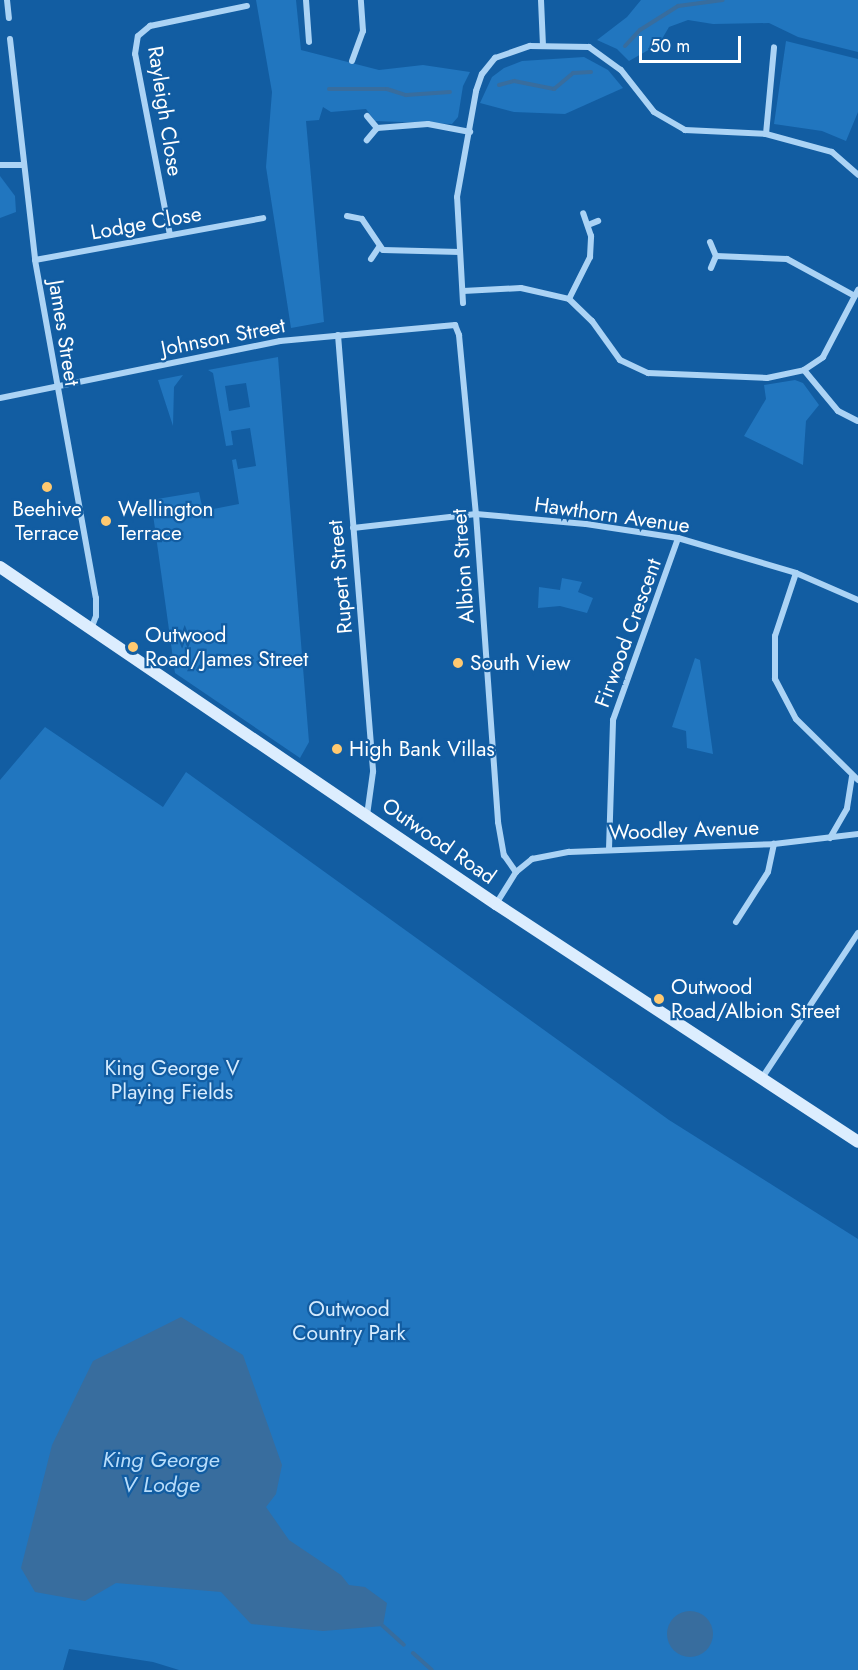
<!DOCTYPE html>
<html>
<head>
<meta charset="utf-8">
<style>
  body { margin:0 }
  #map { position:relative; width:858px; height:1670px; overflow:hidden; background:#125da2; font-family:Jost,sans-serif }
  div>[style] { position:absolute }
  .green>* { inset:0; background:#2176bf }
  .water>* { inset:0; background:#386d9e }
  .round { border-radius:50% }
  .stream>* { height:4px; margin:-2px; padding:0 2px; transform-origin:2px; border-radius:2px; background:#386d9e }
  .street>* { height:6px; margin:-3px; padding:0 3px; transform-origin:3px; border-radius:3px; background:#abd3f5 }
  .secondary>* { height:12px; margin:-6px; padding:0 6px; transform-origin:6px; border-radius:6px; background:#dcedfe }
  .dots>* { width:16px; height:16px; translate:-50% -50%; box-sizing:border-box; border:3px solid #125da2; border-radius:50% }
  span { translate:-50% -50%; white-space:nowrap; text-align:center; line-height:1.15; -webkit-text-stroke:4.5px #125da2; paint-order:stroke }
  .street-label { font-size:21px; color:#fff }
  .poi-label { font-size:21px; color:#fff }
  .left { translate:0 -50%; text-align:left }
  .park-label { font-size:21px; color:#d5ebfe }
  .water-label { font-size:22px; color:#b8ddfb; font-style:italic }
  .scale { position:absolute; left:639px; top:36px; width:102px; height:27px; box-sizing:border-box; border:3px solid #fff; border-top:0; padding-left:8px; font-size:18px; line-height:21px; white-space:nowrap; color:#fff; -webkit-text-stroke:4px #125da2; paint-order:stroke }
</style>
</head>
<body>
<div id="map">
  <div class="green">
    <i style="clip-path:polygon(256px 0,296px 0,301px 50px,379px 70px,423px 65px,470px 72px,463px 86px,458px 117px,452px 124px,375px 121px,366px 109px,331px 112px,323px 107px,319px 120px,306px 121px,324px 322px,291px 328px,266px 167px,272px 92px)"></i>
    <i style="clip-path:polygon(641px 0,858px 0,858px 52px,798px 37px,769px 23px,713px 24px,688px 20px,669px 27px,659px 44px,629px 61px,617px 49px,597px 40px,627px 17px)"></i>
    <i style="clip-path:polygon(786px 41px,858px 59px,858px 112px,846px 141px,822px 131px,774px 124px)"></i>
    <i style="clip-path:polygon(584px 57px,608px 70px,623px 88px,565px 114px,514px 112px,480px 103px,492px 77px,504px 68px,522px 61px)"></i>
    <i style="clip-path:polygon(0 176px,15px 196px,16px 212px,0 218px)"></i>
    <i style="clip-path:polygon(evenodd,278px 357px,309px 742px,300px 758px,175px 673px,151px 500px,199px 492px,203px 511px,239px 504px,232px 460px,236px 459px,238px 469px,256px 466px,250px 428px,231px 431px,233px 445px,226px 446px,213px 373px,208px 370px,278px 357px,246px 383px,250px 407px,229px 411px,225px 386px,246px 383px)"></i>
    <i style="clip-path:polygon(183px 375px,174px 387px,173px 426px,158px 380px)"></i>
    <i style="clip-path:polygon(795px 380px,803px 383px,819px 405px,806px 421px,803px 465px,744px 436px,766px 399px,764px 385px)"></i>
    <i style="clip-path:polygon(562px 578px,582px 582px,578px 592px,593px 598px,587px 613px,560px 606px,538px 608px,539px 587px,560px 590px)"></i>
    <i style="clip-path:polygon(695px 658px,700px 660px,713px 754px,687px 748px,686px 731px,672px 727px)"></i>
    <i style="clip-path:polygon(45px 727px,163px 807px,186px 772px,669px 1120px,858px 1239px,858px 1670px,179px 1670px,153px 1662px,69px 1649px,63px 1670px,0 1670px,0 780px)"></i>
  </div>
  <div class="water">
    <i style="clip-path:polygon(181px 1317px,243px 1355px,282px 1465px,276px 1494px,266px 1507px,289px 1540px,341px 1575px,349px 1585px,365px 1587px,387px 1603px,383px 1626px,323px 1631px,251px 1624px,221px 1592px,116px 1583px,85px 1601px,35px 1592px,21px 1568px,52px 1445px,93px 1361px)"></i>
    <i class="round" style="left:667px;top:1611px;width:46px;height:46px"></i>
  </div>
  <div class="stream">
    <i style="left:625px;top:46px;width:22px;rotate:-47deg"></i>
    <i style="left:640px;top:30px;width:45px;rotate:-32.3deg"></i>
    <i style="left:678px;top:6px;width:45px;rotate:-7.6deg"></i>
    <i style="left:499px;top:85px;width:16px;rotate:-15deg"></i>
    <i style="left:514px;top:81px;width:41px;rotate:11.3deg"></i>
    <i style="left:554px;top:89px;width:25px;rotate:-40deg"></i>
    <i style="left:573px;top:73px;width:18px;rotate:-3deg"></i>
    <i style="left:329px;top:89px;width:58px"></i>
    <i style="left:387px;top:89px;width:20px;rotate:18deg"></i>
    <i style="left:406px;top:95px;width:44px;rotate:-3.9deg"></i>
    <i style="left:383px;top:1626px;width:28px;rotate:42deg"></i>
    <i style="left:413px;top:1653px;width:25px;rotate:42deg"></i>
  </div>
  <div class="street">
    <i style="left:7px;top:0;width:18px;rotate:84deg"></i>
    <i style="left:306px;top:0;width:42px;rotate:85.9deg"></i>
    <i style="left:541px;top:0;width:46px;rotate:87.5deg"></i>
    <i style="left:10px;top:39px;width:222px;rotate:83.5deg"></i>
    <i style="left:35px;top:260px;width:343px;rotate:79.8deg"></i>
    <i style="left:96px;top:598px;width:18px;rotate:90deg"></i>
    <i style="left:96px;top:616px;width:14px;rotate:111deg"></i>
    <i style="left:352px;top:61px;width:32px;rotate:-70deg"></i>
    <i style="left:363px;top:31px;width:31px;rotate:-94deg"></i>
    <i style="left:367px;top:116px;width:16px;rotate:50deg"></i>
    <i style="left:377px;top:128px;width:16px;rotate:130deg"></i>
    <i style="left:377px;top:128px;width:51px;rotate:-4.5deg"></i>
    <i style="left:428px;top:124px;width:43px;rotate:10.8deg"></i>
    <i style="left:766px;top:134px;width:87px;rotate:-84.7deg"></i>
    <i style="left:0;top:165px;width:22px"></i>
    <i style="left:347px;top:216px;width:15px;rotate:11deg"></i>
    <i style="left:362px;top:219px;width:37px;rotate:56deg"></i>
    <i style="left:383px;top:250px;width:77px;rotate:1.5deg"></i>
    <i style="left:588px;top:225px;width:11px;rotate:-22deg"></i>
    <i style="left:170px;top:235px;width:184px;rotate:-100.9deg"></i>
    <i style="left:135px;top:54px;width:18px;rotate:-81deg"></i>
    <i style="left:138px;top:36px;width:16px;rotate:-40deg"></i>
    <i style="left:150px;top:26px;width:99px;rotate:-11.7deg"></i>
    <i style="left:710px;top:242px;width:15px;rotate:67deg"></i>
    <i style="left:716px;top:256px;width:13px;rotate:113deg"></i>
    <i style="left:716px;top:256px;width:71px;rotate:2.4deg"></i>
    <i style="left:787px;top:259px;width:77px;rotate:28.6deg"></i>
    <i style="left:371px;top:259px;width:14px;rotate:-56deg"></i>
    <i style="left:35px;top:260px;width:232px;rotate:-10.4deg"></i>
    <i style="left:463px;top:291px;width:58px;rotate:-3deg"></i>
    <i style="left:521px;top:288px;width:49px;rotate:12.9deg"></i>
    <i style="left:569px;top:299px;width:32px;rotate:44deg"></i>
    <i style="left:592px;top:321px;width:48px;rotate:54.3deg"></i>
    <i style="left:620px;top:360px;width:31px;rotate:25deg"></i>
    <i style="left:648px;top:373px;width:119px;rotate:2.4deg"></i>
    <i style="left:767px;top:378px;width:38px;rotate:-12deg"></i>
    <i style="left:804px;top:370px;width:23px;rotate:-34deg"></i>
    <i style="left:823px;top:357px;width:76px;rotate:-62.4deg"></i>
    <i style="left:569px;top:299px;width:47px;rotate:-63.4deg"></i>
    <i style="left:590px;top:257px;width:21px;rotate:-87deg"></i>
    <i style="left:591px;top:236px;width:24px;rotate:-109deg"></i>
    <i style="left:463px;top:303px;width:106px;rotate:-93.2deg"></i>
    <i style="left:457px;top:197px;width:108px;rotate:-79.8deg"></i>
    <i style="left:476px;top:91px;width:18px;rotate:-71deg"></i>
    <i style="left:482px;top:74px;width:21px;rotate:-51deg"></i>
    <i style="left:495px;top:58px;width:37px;rotate:-19deg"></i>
    <i style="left:530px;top:46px;width:59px;rotate:1deg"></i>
    <i style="left:589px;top:47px;width:39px;rotate:36deg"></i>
    <i style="left:621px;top:70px;width:53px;rotate:51.8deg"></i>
    <i style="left:654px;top:112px;width:36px;rotate:30deg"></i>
    <i style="left:685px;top:130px;width:81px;rotate:2.8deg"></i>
    <i style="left:766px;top:134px;width:68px;rotate:15.3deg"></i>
    <i style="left:832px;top:152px;width:35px;rotate:41deg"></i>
    <i style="left:338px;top:335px;width:438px;rotate:85.4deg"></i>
    <i style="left:373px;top:772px;width:43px;rotate:97.9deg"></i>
    <i style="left:804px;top:370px;width:53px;rotate:50.3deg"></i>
    <i style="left:838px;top:411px;width:22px;rotate:27deg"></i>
    <i style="left:0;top:398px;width:286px;rotate:-11.5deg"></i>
    <i style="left:280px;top:341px;width:176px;rotate:-5.2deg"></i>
    <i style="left:455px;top:325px;width:11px;rotate:68deg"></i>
    <i style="left:459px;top:335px;width:180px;rotate:84.6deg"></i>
    <i style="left:476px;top:514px;width:309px;rotate:85.9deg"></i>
    <i style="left:498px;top:822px;width:34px;rotate:80deg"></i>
    <i style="left:504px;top:855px;width:21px;rotate:55deg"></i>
    <i style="left:516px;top:872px;width:38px;rotate:122deg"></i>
    <i style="left:353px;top:528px;width:124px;rotate:-6.5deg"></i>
    <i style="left:476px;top:514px;width:110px;rotate:5.2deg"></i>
    <i style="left:586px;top:524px;width:93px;rotate:8.7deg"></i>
    <i style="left:678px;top:538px;width:123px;rotate:16.5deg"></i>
    <i style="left:796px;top:573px;width:68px;rotate:23.5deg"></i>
    <i style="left:796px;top:573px;width:66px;rotate:108.4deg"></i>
    <i style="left:775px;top:636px;width:43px;rotate:90deg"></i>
    <i style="left:775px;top:679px;width:45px;rotate:62.3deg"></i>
    <i style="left:796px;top:719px;width:87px;rotate:44.5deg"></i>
    <i style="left:830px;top:838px;width:34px;rotate:-60deg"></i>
    <i style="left:847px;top:808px;width:32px;rotate:-81deg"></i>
    <i style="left:609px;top:849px;width:129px;rotate:-88.2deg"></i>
    <i style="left:613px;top:720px;width:193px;rotate:-70.3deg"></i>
    <i style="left:516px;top:872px;width:21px;rotate:-39deg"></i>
    <i style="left:532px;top:859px;width:38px;rotate:-11deg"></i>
    <i style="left:569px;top:852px;width:205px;rotate:-2.2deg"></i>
    <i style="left:774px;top:844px;width:85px;rotate:-6.8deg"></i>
    <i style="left:736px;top:922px;width:59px;rotate:-57.4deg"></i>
    <i style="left:768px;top:872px;width:29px;rotate:-78deg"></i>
    <i style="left:762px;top:1078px;width:174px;rotate:-56.5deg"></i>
  </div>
  <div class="secondary">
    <i style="left:0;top:567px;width:600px;rotate:34.19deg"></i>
    <i style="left:496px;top:904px;width:433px;rotate:33.3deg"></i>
  </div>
  <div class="dots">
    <i style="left:47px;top:487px;background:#ffc970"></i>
    <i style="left:106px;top:521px;background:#ffc970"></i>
    <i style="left:133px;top:647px;background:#ffc970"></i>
    <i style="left:458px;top:663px;background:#ffc970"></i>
    <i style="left:337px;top:749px;background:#ffc970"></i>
    <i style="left:659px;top:999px;background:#ffc970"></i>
  </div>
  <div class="street-label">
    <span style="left:165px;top:111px;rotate:81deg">Rayleigh Close</span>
    <span style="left:146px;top:223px;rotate:-10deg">Lodge Close</span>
    <span style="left:64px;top:333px;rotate:81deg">James Street</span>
    <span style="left:223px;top:337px;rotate:-11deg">Johnson Street</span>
    <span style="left:612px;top:515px;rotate:8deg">Hawthorn Avenue</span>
    <span style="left:463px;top:566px;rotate:-94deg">Albion Street</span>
    <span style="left:340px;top:577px;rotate:-95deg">Rupert Street</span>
    <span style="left:628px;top:633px;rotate:-70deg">Firwood Crescent</span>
    <span style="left:684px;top:830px;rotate:-2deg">Woodley Avenue</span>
    <span style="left:439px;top:841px;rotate:35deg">Outwood Road</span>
  </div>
  <div class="poi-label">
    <span style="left:47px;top:521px">Beehive<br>Terrace</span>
    <span class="left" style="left:118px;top:521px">Wellington<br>Terrace</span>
    <span class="left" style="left:145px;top:647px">Outwood<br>Road/James Street</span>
    <span class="left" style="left:470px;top:663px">South View</span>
    <span class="left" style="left:349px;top:749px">High Bank Villas</span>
    <span class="left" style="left:671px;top:999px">Outwood<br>Road/Albion Street</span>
  </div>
  <div class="park-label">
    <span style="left:172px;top:1080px">King George V<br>Playing Fields</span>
    <span style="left:349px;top:1321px">Outwood<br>Country Park</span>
  </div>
  <div class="water-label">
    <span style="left:161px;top:1472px">King George<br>V Lodge</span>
  </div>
  <div class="scale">50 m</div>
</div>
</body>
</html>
